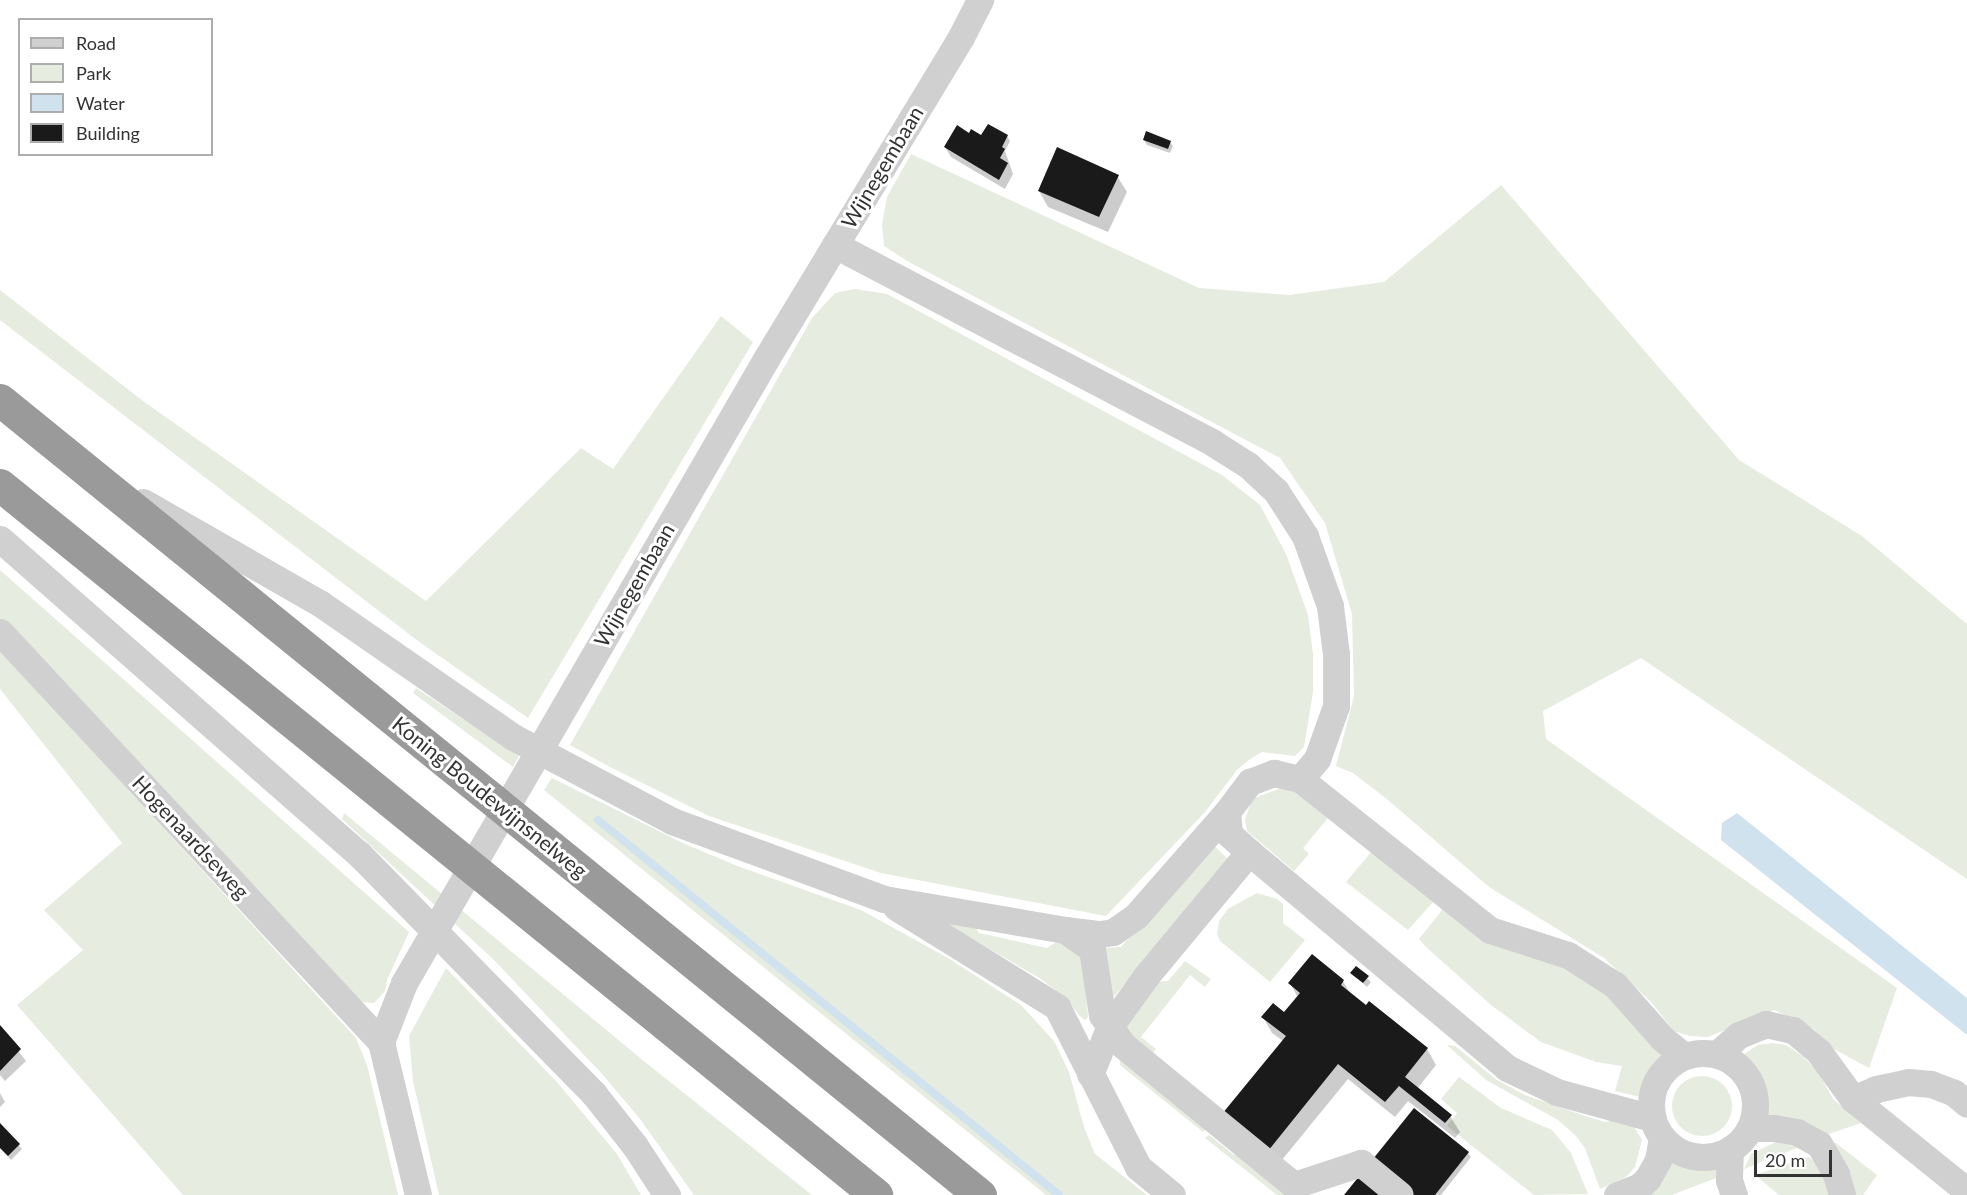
<!DOCTYPE html>
<html>
<head>
<meta charset="utf-8">
<style>
  body { margin:0 }
  #map { position:relative; width:1967px; height:1195px; overflow:hidden; background:#fff; font-family:Lato,sans-serif }
  div>[style] { position:absolute }
  .green>* { inset:0; background:#e6ecdf }
  .round { border-radius:50% }
  .water>* { inset:0; background:#cfe2ee }
  .shadow>* { inset:0; background:#0003 }
  .stream>* { height:8px; margin:-4px; padding:0 4px; transform-origin:4px; border-radius:4px; background:#cfe2ee }
  .building>* { inset:0; background:#1a1a1a }
  .minor>* { height:27px; margin:-13.5px; padding:0 13.5px; transform-origin:13.5px; border-radius:13.5px; background:#d0d0d0 }
  .minor>.ring { margin:-13.5px; padding:0; box-sizing:content-box; background:none; border:27px solid #d0d0d0; border-radius:50% }
  .highway>* { height:33px; margin:-16.5px; padding:0 16.5px; transform-origin:16.5px; border-radius:16.5px; background:#9a9a9a }
  span { translate:-50% -50%; white-space:nowrap; text-align:center; line-height:1.15; -webkit-text-stroke:6px #fff; paint-order:stroke }
  .street-label { font-size:21px; color:#333 }
  .legend { position:absolute; left:18px; top:18px; width:195px; height:138px; box-sizing:border-box; background:#fff; border:2px solid #adadad; margin:0; padding:8px 10px; list-style:none; font-size:18px; color:#333 }
  .legend li { display:flex; align-items:center; gap:12px; height:30px }
  .legend b { width:30px; border:2px solid #adadad }
  .scale { position:absolute; left:1754px; top:1150px; width:78px; height:27px; box-sizing:border-box; border:3px solid #333; border-top:0; padding-left:8px; font-size:18px; line-height:21px; white-space:nowrap; color:#333; -webkit-text-stroke:4px #fff; paint-order:stroke }
</style>
</head>
<body>
<div id="map">
  <div class="green">
    <i style="clip-path:polygon(911px 154px,1199px 288px,1289px 295px,1384px 282px,1501px 185px,1739px 460px,1862px 536px,1967px 624px,1967px 879px,1641px 658px,1543px 711px,1546px 739px,1897px 988px,1869px 1068px,1832px 1048px,1814px 1029px,1774px 1010px,1708px 1037px,1690px 1036px,1674px 1031px,1651px 1002px,1604px 958px,1489px 887px,1388px 800px,1353px 773px,1336px 766px,1354px 696px,1352px 614px,1325px 523px,1280px 458px,907px 261px,884px 246px,882px 224px,887px 197px)"></i>
    <i style="clip-path:polygon(855px 289px,887px 294px,1222px 475px,1260px 505px,1286px 554px,1308px 615px,1313px 654px,1313px 692px,1304px 747px,1295px 756px,1262px 752px,1250px 759px,1237px 770px,1205px 812px,1106px 916px,881px 873px,709px 816px,608px 766px,570px 745px,812px 318px,835px 293px)"></i>
    <i style="clip-path:polygon(0 290px,143px 401px,426px 601px,581px 448px,613px 469px,721px 316px,753px 342px,528px 718px,418px 641px,0 320px)"></i>
    <i style="clip-path:polygon(0 570px,409px 932px,387px 980px,385px 991px,374px 1003px,362px 1002px,0 621px)"></i>
    <i style="clip-path:polygon(0 650px,356px 1038px,367px 1065px,398px 1195px,183px 1195px,17px 1005px,83px 950px,44px 910px,122px 843px,0 689px)"></i>
    <i style="clip-path:polygon(416px 688px,519px 756px,513px 767px,413px 693px)"></i>
    <i style="clip-path:polygon(552px 778px,685px 844px,740px 867px,861px 910px,948px 958px,1021px 1005px,1054px 1041px,1069px 1072px,1084px 1127px,1095px 1154px,1147px 1195px,1046px 1195px,544px 790px)"></i>
    <i style="clip-path:polygon(1279px 789px,1292px 790px,1328px 818px,1303px 848px,1309px 854px,1294px 871px,1247px 831px,1245px 820px,1252px 799px)"></i>
    <i style="clip-path:polygon(344px 813px,645px 1062px,812px 1195px,694px 1195px,640px 1119px,603px 1075px,494px 960px,342px 819px)"></i>
    <i style="clip-path:polygon(1210px 842px,1228px 859px,1112px 999px,1102px 948px,1121px 947px)"></i>
    <i style="clip-path:polygon(1372px 851px,1434px 901px,1408px 930px,1346px 882px)"></i>
    <i style="clip-path:polygon(1257px 893px,1277px 899px,1283px 904px,1283px 923px,1305px 940px,1270px 982px,1220px 941px,1217px 934px,1219px 921px,1228px 909px)"></i>
    <i style="clip-path:polygon(1443px 909px,1481px 937px,1547px 959px,1597px 982px,1647px 1034px,1662px 1056px,1650px 1070px,1640px 1097px,1615px 1091px,1622px 1066px,1596px 1062px,1541px 1042px,1491px 1005px,1426px 947px,1419px 939px)"></i>
    <i style="clip-path:polygon(945px 923px,973px 923px,979px 933px,1047px 948px,1058px 941px,1082px 956px,1088px 1017px,1085px 1020px,1080px 1016px,1063px 996px,1041px 979px)"></i>
    <i style="clip-path:polygon(1185px 961px,1211px 979px,1205px 987px,1190px 975px,1141px 1037px,1156px 1049px,1153px 1053px,1128px 1037px,1125px 1022px,1150px 982px,1168px 981px)"></i>
    <i style="clip-path:polygon(446px 968px,556px 1081px,617px 1154px,641px 1195px,439px 1195px,413px 1081px,409px 1036px)"></i>
    <i style="clip-path:polygon(1772px 1043px,1786px 1045px,1801px 1055px,1817px 1070px,1833px 1099px,1861px 1123px,1826px 1135px,1768px 1117px,1762px 1079px,1744px 1054px,1758px 1045px)"></i>
    <i style="clip-path:polygon(1447px 1045px,1455px 1046px,1497px 1080px,1525px 1095px,1588px 1117px,1605px 1122px,1622px 1118px,1632px 1123px,1642px 1140px,1635px 1167px,1626px 1177px,1600px 1189px,1585px 1148px,1576px 1136px,1558px 1120px,1486px 1080px)"></i>
    <i style="clip-path:polygon(1119px 1054px,1207px 1127px,1203px 1132px,1120px 1065px)"></i>
    <i class="round" style="left:1672px;top:1076px;width:60px;height:60px"></i>
    <i style="clip-path:polygon(1459px 1077px,1501px 1108px,1552px 1130px,1571px 1153px,1588px 1194px,1534px 1195px,1447px 1126px,1457px 1113px,1441px 1099px)"></i>
    <i style="clip-path:polygon(1209px 1135px,1234px 1155px,1238px 1151px,1291px 1195px,1277px 1195px,1205px 1138px)"></i>
    <i style="clip-path:polygon(1776px 1142px,1799px 1147px,1744px 1169px,1751px 1154px)"></i>
    <i style="clip-path:polygon(1836px 1143px,1877px 1175px,1863px 1195px,1856px 1195px,1853px 1191px,1832px 1144px)"></i>
    <i style="clip-path:polygon(1809px 1157px,1818px 1165px,1825px 1178px,1828px 1195px,1779px 1195px,1755px 1175px)"></i>
    <i style="clip-path:polygon(1668px 1159px,1698px 1170px,1717px 1169px,1716px 1178px,1672px 1195px,1637px 1195px)"></i>
  </div>
  <div class="water">
    <i style="clip-path:polygon(1737px 813px,1967px 998px,1967px 1035px,1721px 840px,1722px 823px)"></i>
  </div>
  <div class="shadow">
    <i style="clip-path:polygon(988px 126px,1007px 136px,1010px 141px,1005px 151px,1013px 174px,1005px 189px,951px 157px,945px 147px,970px 135px,982px 137px)"></i>
    <i style="clip-path:polygon(1144px 140px,1170px 142px,1173px 146px,1170px 153px,1147px 145px)"></i>
    <i style="clip-path:polygon(1117px 176px,1127px 192px,1108px 232px,1048px 207px,1039px 191px)"></i>
    <i style="clip-path:polygon(1312px 956px,1343px 981px,1351px 995px,1427px 1049px,1436px 1065px,1417px 1089px,1450px 1116px,1460px 1132px,1455px 1138px,1408px 1101px,1395px 1117px,1348px 1079px,1277px 1166px,1233px 1130px,1283px 1041px,1272px 1033px,1263px 1017px,1285px 1015px,1298px 998px,1290px 983px)"></i>
    <i style="clip-path:polygon(1356px 968px,1371px 982px,1367px 987px,1352px 973px)"></i>
    <i style="clip-path:polygon(0 1027px,26px 1061px,5px 1081px,0 1075px)"></i>
    <i style="clip-path:polygon(0 1093px,5px 1102px,0 1107px)"></i>
    <i style="clip-path:polygon(0 1125px,22px 1149px,11px 1160px,0 1148px)"></i>
    <i style="clip-path:polygon(1468px 1153px,1471px 1157px,1441px 1195px,1346px 1195px)"></i>
  </div>
  <div class="stream">
    <i style="left:598px;top:820px;width:594px;rotate:39.13deg"></i>
  </div>
  <div class="building">
    <i style="clip-path:polygon(988px 124px,1008px 135px,1002px 147px,1005px 149px,1000px 158px,1008px 163px,999px 180px,944px 147px,957px 125px,969px 133px,971px 129px,981px 135px)"></i>
    <i style="clip-path:polygon(1146px 131px,1171px 141px,1168px 149px,1143px 140px)"></i>
    <i style="clip-path:polygon(1057px 147px,1119px 175px,1099px 217px,1038px 191px)"></i>
    <i style="clip-path:polygon(1312px 954px,1344px 980px,1341px 985px,1366px 1005px,1369px 1001px,1428px 1048px,1405px 1077px,1452px 1115px,1445px 1123px,1399px 1086px,1385px 1102px,1338px 1064px,1268px 1151px,1222px 1114px,1286px 1036px,1261px 1017px,1273px 1003px,1284px 1012px,1300px 993px,1288px 983px)"></i>
    <i style="clip-path:polygon(1356px 966px,1369px 976px,1363px 983px,1350px 973px)"></i>
    <i style="clip-path:polygon(0 1025px,21px 1049px,0 1071px)"></i>
    <i style="clip-path:polygon(1414px 1108px,1469px 1152px,1435px 1195px,1344px 1195px)"></i>
    <i style="clip-path:polygon(0 1123px,20px 1144px,8px 1156px,0 1148px)"></i>
  </div>
  <div class="minor">
    <i style="left:835px;top:245px;width:427px;rotate:27.6deg"></i>
    <i style="left:1213px;top:443px;width:41px;rotate:32.2deg"></i>
    <i style="left:1248px;top:465px;width:38px;rotate:43deg"></i>
    <i style="left:1276px;top:491px;width:54px;rotate:57.2deg"></i>
    <i style="left:1305px;top:536px;width:74px;rotate:70.3deg"></i>
    <i style="left:1330px;top:606px;width:48px;rotate:82.9deg"></i>
    <i style="left:1336px;top:654px;width:52px;rotate:90deg"></i>
    <i style="left:1336px;top:706px;width:56px;rotate:109.7deg"></i>
    <i style="left:1317px;top:759px;width:26px;rotate:130deg"></i>
    <i style="left:143px;top:502px;width:205px;rotate:29.8deg"></i>
    <i style="left:321px;top:604px;width:234px;rotate:34.7deg"></i>
    <i style="left:513px;top:737px;width:180px;rotate:27.8deg"></i>
    <i style="left:672px;top:821px;width:226px;rotate:20.2deg"></i>
    <i style="left:884px;top:899px;width:184px;rotate:9.7deg"></i>
    <i style="left:1065px;top:930px;width:35px;rotate:7deg"></i>
    <i style="left:1100px;top:934px;width:13px;rotate:-9deg"></i>
    <i style="left:1113px;top:932px;width:28px;rotate:-35deg"></i>
    <i style="left:1136px;top:916px;width:138px;rotate:-48.8deg"></i>
    <i style="left:0;top:539px;width:478px;rotate:41.3deg"></i>
    <i style="left:359px;top:854px;width:336px;rotate:45.6deg"></i>
    <i style="left:594px;top:1094px;width:66px;rotate:51.7deg"></i>
    <i style="left:635px;top:1146px;width:59px;rotate:56.9deg"></i>
    <i style="left:0;top:632px;width:560px;rotate:47.1deg"></i>
    <i style="left:1249px;top:852px;width:27px;rotate:-138deg"></i>
    <i style="left:1229px;top:834px;width:22px;rotate:-95deg"></i>
    <i style="left:1227px;top:812px;width:38px;rotate:-53deg"></i>
    <i style="left:1250px;top:782px;width:26px;rotate:-21deg"></i>
    <i style="left:1274px;top:773px;width:27px;rotate:13deg"></i>
    <i style="left:1300px;top:779px;width:243px;rotate:38.5deg"></i>
    <i style="left:1490px;top:930px;width:82px;rotate:17.8deg"></i>
    <i style="left:1568px;top:955px;width:56px;rotate:32.6deg"></i>
    <i style="left:1615px;top:985px;width:72px;rotate:48.4deg"></i>
    <i style="left:1663px;top:1039px;width:27px;rotate:39deg"></i>
    <i style="left:896px;top:907px;width:190px;rotate:31.8deg"></i>
    <i style="left:1057px;top:1007px;width:179px;rotate:63.1deg"></i>
    <i style="left:1138px;top:1167px;width:44px;rotate:39.5deg"></i>
    <i style="left:1065px;top:930px;width:33px;rotate:35deg"></i>
    <i style="left:1092px;top:949px;width:67px;rotate:81.4deg"></i>
    <i style="left:1102px;top:1015px;width:38px;rotate:55deg"></i>
    <i style="left:1124px;top:1046px;width:220px;rotate:39.3deg"></i>
    <i style="left:1294px;top:1185px;width:71px;rotate:-18.2deg"></i>
    <i style="left:1361px;top:1163px;width:50px;rotate:39.4deg"></i>
    <i class="ring" style="left:1651px;top:1053px;width:77px;height:77px"></i>
    <i style="left:1717px;top:1054px;width:29px;rotate:-41deg"></i>
    <i style="left:1739px;top:1035px;width:29px;rotate:-22deg"></i>
    <i style="left:1766px;top:1024px;width:28px;rotate:13deg"></i>
    <i style="left:1793px;top:1030px;width:34px;rotate:40deg"></i>
    <i style="left:1819px;top:1052px;width:58px;rotate:54.1deg"></i>
    <i style="left:1853px;top:1099px;width:146px;rotate:38.9deg"></i>
    <i style="left:1090px;top:1074px;width:52px;rotate:-67.4deg"></i>
    <i style="left:1110px;top:1026px;width:63px;rotate:-54deg"></i>
    <i style="left:1147px;top:975px;width:160px;rotate:-50.3deg"></i>
    <i style="left:1249px;top:852px;width:336px;rotate:39.9deg"></i>
    <i style="left:1507px;top:1068px;width:55px;rotate:25.6deg"></i>
    <i style="left:1557px;top:1092px;width:98px;rotate:15.3deg"></i>
    <i style="left:1853px;top:1099px;width:25px;rotate:-23deg"></i>
    <i style="left:1876px;top:1089px;width:33px;rotate:-12deg"></i>
    <i style="left:1908px;top:1082px;width:23px;rotate:5deg"></i>
    <i style="left:1931px;top:1084px;width:25px;rotate:21deg"></i>
    <i style="left:1954px;top:1093px;width:17px;rotate:40deg"></i>
    <i style="left:1750px;top:1128px;width:24px"></i>
    <i style="left:1774px;top:1128px;width:23px;rotate:10deg"></i>
    <i style="left:1797px;top:1132px;width:25px;rotate:29deg"></i>
    <i style="left:1819px;top:1144px;width:34px;rotate:60deg"></i>
    <i style="left:1836px;top:1174px;width:22px;rotate:74deg"></i>
    <i style="left:1730px;top:1149px;width:31px;rotate:92deg"></i>
    <i style="left:1729px;top:1180px;width:16px;rotate:72deg"></i>
    <i style="left:418px;top:1195px;width:157px;rotate:-103.6deg"></i>
    <i style="left:381px;top:1042px;width:63px;rotate:-68.7deg"></i>
    <i style="left:404px;top:983px;width:721px;rotate:-59.88deg"></i>
    <i style="left:766px;top:359px;width:376px;rotate:-58.8deg"></i>
    <i style="left:961px;top:37px;width:42px;rotate:-62.8deg"></i>
    <i style="left:1617px;top:1195px;width:25px;rotate:-21deg"></i>
    <i style="left:1640px;top:1186px;width:11px;rotate:-45deg"></i>
    <i style="left:1648px;top:1178px;width:21px;rotate:-61deg"></i>
    <i style="left:1658px;top:1160px;width:22px;rotate:-80deg"></i>
  </div>
  <div class="highway">
    <i style="left:0;top:400px;width:1262px;rotate:39.05deg"></i>
    <i style="left:0;top:485px;width:1128px;rotate:39.02deg"></i>
  </div>
  <div class="street-label">
    <span style="left:882px;top:167px;rotate:-59deg">Wijnegembaan</span>
    <span style="left:634px;top:585px;rotate:-60deg">Wijnegembaan</span>
    <span style="left:490px;top:797px;rotate:39deg">Koning Boudewijnsnelweg</span>
    <span style="left:191px;top:837px;rotate:47deg">Hogenaardseweg</span>
  </div>
  <ul class="legend">
  <li><b style="height:8px;background:#d0d0d0"></b>Road</li>
  <li><b style="height:16px;background:#e6ecdf"></b>Park</li>
  <li><b style="height:16px;background:#cfe2ee"></b>Water</li>
  <li><b style="height:16px;background:#1a1a1a"></b>Building</li>
  </ul>
  <div class="scale">20 m</div>
</div>
</body>
</html>
